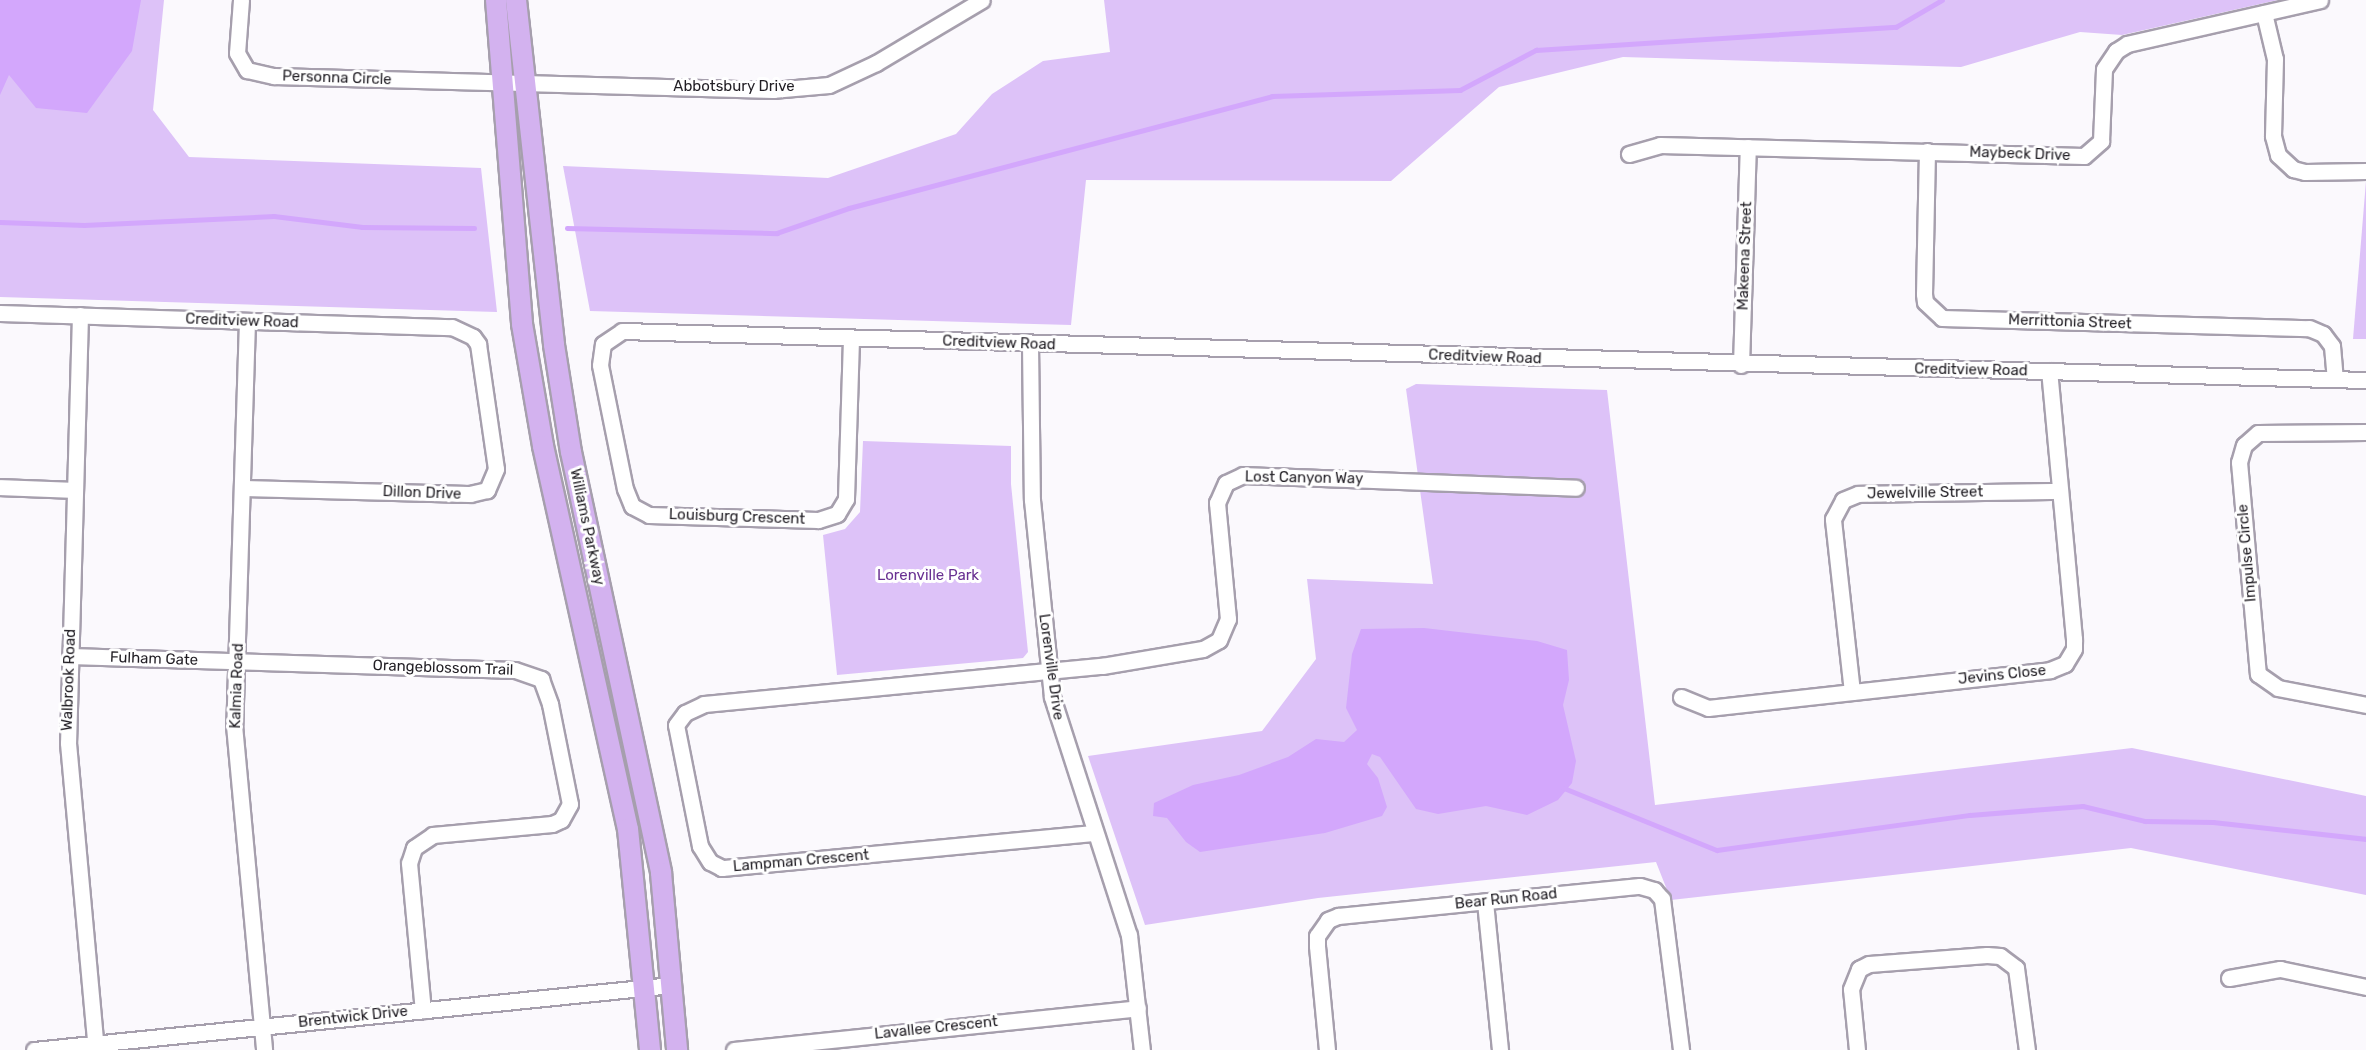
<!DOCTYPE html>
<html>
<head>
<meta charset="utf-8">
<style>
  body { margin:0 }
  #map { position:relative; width:2366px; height:1050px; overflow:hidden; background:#fbf9fd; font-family:Rubik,sans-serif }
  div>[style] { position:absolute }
  .green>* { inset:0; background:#ddc2f8 }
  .water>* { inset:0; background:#d3a7fc }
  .stream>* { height:4.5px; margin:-2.25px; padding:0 2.25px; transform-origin:2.25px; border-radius:2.25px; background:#d3a7fc }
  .roads { filter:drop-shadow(2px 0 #a69fad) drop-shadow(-2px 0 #a69fad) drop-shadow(0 2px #a69fad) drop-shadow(0 -2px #a69fad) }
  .minor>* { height:15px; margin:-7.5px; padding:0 7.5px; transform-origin:7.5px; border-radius:7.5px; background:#fff }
  .major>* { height:20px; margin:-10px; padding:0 10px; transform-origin:10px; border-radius:10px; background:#d3b2ef }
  span { translate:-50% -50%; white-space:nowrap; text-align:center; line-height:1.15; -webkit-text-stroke:6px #fff; paint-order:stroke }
  .street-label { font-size:15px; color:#211e24 }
  .park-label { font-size:15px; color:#693192 }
</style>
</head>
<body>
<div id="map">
  <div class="green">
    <i style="clip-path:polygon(0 0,164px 0,153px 110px,189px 157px,481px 168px,497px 312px,0 297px)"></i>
    <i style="clip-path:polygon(1104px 0,2278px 0,2122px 35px,2080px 32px,1961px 67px,1623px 57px,1499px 87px,1391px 181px,1086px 180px,1071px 325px,590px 311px,563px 166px,828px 178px,956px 134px,992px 94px,1043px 61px,1110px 52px)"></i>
    <i style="clip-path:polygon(2366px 181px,2366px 339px,2353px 339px)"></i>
    <i style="clip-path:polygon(1416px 384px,1607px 390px,1655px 805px,2132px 748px,2366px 796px,2366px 895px,2131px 848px,1671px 900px,1656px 862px,1318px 898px,1145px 925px,1088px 756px,1262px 731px,1316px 659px,1307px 579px,1433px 584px,1406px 389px)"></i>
    <i style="clip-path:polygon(863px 441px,1011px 446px,1011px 484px,1028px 652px,1023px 658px,837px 675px,823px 535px,845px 529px,860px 512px)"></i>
  </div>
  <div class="water">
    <i style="clip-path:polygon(0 0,141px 0,132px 51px,87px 113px,36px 108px,9px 75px,0 95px)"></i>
    <i style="clip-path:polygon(1424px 628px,1537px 641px,1567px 650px,1569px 680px,1563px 705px,1576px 761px,1572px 783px,1558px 800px,1527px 815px,1486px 806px,1438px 814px,1416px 809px,1380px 757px,1372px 754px,1367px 764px,1378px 778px,1387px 807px,1382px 816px,1325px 833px,1200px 852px,1186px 842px,1167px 818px,1153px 816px,1154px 803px,1193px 785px,1239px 775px,1288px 757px,1316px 739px,1344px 742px,1357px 730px,1346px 708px,1352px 654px,1361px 629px)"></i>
  </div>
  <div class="stream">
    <i style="left:0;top:222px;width:84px;rotate:2deg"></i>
    <i style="left:84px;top:225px;width:190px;rotate:-2.7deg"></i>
    <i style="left:274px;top:216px;width:89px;rotate:7.1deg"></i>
    <i style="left:362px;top:227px;width:112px;rotate:0.5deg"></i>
    <i style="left:567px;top:228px;width:210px;rotate:1.4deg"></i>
    <i style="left:777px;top:233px;width:76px;rotate:-19.1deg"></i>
    <i style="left:849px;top:208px;width:438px;rotate:-14.8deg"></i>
    <i style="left:1272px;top:96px;width:188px;rotate:-1.8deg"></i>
    <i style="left:1460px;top:90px;width:86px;rotate:-27.8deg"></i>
    <i style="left:1536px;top:50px;width:361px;rotate:-3.7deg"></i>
    <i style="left:1896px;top:27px;width:53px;rotate:-30.4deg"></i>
    <i style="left:1564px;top:788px;width:165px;rotate:22.1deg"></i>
    <i style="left:1717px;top:850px;width:255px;rotate:-7.9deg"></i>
    <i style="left:1970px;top:815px;width:113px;rotate:-4.6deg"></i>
    <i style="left:2083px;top:806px;width:64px;rotate:13.6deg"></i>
    <i style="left:2145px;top:821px;width:68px;rotate:0.8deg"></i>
    <i style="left:2213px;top:822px;width:154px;rotate:6.3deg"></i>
  </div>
  <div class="roads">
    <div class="minor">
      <i style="left:241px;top:0;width:53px;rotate:94.3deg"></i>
      <i style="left:237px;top:53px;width:20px;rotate:60deg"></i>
      <i style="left:247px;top:70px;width:28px;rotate:13deg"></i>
      <i style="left:274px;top:76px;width:499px;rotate:1.6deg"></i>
      <i style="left:773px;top:90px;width:56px;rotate:-5.1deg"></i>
      <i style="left:829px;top:85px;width:52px;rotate:-25.1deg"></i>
      <i style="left:876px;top:63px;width:123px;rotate:-30.7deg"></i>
      <i style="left:2264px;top:13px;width:47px;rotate:76.6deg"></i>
      <i style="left:2275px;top:59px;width:77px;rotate:91.5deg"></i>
      <i style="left:2273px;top:136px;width:20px;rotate:75deg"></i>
      <i style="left:2278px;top:155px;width:21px;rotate:43deg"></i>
      <i style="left:2293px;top:169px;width:12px;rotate:14deg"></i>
      <i style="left:2305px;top:172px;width:61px;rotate:-0.9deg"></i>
      <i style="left:1927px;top:151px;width:143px;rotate:91.2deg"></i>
      <i style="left:1924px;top:294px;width:8px;rotate:83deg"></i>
      <i style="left:1925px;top:302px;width:23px;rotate:43deg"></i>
      <i style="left:1942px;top:318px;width:367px;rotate:1.6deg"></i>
      <i style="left:2309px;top:328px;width:15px;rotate:23deg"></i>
      <i style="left:2323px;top:334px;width:15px;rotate:53deg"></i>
      <i style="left:2332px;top:346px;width:33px;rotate:85deg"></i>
      <i style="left:1629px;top:154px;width:32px;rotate:-16deg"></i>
      <i style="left:1660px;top:145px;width:424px;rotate:1.5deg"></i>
      <i style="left:2084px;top:156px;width:23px;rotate:-41deg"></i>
      <i style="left:2101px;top:141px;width:72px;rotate:-87.6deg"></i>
      <i style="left:2104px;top:69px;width:22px;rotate:-56deg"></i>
      <i style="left:2116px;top:51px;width:13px;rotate:-32deg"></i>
      <i style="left:2127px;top:44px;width:198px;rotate:-12.8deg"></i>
      <i style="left:0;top:313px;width:452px;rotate:1.8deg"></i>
      <i style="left:452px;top:327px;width:23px;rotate:25deg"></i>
      <i style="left:473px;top:337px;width:9px;rotate:54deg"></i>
      <i style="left:478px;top:344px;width:126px;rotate:81.8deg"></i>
      <i style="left:496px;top:469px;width:23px;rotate:113deg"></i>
      <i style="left:487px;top:490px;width:17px;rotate:167deg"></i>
      <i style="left:470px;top:494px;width:228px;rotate:-178.5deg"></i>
      <i style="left:80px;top:315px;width:428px;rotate:91.6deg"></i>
      <i style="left:68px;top:743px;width:308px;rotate:84.8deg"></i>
      <i style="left:247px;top:321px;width:404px;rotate:91.8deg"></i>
      <i style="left:234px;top:725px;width:326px;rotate:84.7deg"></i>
      <i style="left:851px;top:339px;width:160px;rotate:91.8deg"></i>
      <i style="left:846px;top:499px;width:17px;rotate:121deg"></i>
      <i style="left:837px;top:514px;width:20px;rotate:162deg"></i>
      <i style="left:818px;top:520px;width:169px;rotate:-178.3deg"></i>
      <i style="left:649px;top:515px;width:19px;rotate:-152deg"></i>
      <i style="left:632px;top:506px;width:18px;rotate:-112deg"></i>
      <i style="left:625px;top:489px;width:126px;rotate:-101.4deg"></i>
      <i style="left:600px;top:365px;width:21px;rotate:-82deg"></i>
      <i style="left:603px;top:344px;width:23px;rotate:-34deg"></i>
      <i style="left:622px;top:331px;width:1745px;rotate:1.61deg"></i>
      <i style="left:1030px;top:344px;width:156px;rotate:89.3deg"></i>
      <i style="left:1032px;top:500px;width:198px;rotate:84.2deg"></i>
      <i style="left:1052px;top:697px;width:250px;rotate:72.1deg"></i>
      <i style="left:1129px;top:935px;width:116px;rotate:83.6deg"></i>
      <i style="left:1741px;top:365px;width:218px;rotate:-88.2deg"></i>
      <i style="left:2366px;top:432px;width:108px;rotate:179.5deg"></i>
      <i style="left:2258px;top:433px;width:18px;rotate:139deg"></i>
      <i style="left:2244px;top:445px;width:18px;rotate:106deg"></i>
      <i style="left:2239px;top:462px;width:213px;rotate:84.9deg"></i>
      <i style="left:2258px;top:674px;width:24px;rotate:35deg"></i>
      <i style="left:2278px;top:688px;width:90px;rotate:10.9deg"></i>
      <i style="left:0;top:487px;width:75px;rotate:2.3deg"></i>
      <i style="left:70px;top:656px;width:445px;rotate:1.8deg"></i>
      <i style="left:515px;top:670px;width:28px;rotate:19deg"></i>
      <i style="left:541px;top:679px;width:27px;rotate:70deg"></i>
      <i style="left:550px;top:704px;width:102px;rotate:78.7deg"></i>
      <i style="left:570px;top:804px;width:18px;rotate:119deg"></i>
      <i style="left:561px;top:820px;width:10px;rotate:156deg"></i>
      <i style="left:552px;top:824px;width:120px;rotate:174.7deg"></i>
      <i style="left:433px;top:835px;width:23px;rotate:146deg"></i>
      <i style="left:414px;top:848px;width:16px;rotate:108deg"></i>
      <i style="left:409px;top:863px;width:148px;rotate:84.6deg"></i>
      <i style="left:1852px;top:692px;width:174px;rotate:-96.3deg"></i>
      <i style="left:1833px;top:519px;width:21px;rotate:-62deg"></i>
      <i style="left:1843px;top:500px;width:16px;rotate:-22deg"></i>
      <i style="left:1858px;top:494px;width:202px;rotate:-0.9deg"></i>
      <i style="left:1681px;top:697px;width:29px;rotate:22deg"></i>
      <i style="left:1708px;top:708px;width:344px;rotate:-6.3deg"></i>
      <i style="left:2050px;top:670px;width:16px;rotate:-22deg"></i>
      <i style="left:2065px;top:664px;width:17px;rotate:-59deg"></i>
      <i style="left:2074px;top:649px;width:10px;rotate:-90deg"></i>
      <i style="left:2074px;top:639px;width:269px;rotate:-95.3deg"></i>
      <i style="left:1093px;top:833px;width:373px;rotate:174.6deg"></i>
      <i style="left:722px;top:868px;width:13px;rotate:-153deg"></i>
      <i style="left:710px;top:862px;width:19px;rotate:-122deg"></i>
      <i style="left:700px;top:846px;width:123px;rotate:-101.2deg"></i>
      <i style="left:676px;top:725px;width:15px;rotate:-53deg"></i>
      <i style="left:685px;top:713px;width:21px;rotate:-25deg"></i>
      <i style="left:704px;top:704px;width:400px;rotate:-5.5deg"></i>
      <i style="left:1102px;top:666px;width:102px;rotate:-9.6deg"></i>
      <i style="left:1203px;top:649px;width:18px;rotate:-29deg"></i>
      <i style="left:1219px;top:640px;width:23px;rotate:-67deg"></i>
      <i style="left:1228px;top:619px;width:117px;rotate:-95.4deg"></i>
      <i style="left:1217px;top:503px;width:22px;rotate:-66deg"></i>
      <i style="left:1226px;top:483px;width:19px;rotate:-25deg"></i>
      <i style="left:1243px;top:475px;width:333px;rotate:2.2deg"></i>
      <i style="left:1485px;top:902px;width:149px;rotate:84.2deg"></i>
      <i style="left:2229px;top:978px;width:52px;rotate:-10deg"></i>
      <i style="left:2280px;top:969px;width:88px;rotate:11.8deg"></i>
      <i style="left:34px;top:1050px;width:641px;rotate:-5.82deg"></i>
      <i style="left:734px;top:1050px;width:406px;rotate:-5.9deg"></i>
      <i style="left:1327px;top:1050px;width:104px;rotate:-95.5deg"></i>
      <i style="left:1317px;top:946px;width:10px;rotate:-90deg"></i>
      <i style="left:1317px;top:936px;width:19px;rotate:-55deg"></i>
      <i style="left:1328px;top:920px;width:11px;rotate:-22deg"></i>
      <i style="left:1338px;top:916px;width:303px;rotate:-5.7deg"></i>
      <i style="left:1640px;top:886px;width:15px;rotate:16deg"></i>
      <i style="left:1654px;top:890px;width:12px;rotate:48deg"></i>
      <i style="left:1662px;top:899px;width:152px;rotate:82.8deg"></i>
      <i style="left:1857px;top:1050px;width:61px;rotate:-95.6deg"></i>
      <i style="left:1851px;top:989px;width:22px;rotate:-68deg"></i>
      <i style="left:1859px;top:969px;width:11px;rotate:-27deg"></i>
      <i style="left:1869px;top:964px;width:118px;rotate:-4.4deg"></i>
      <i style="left:1987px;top:955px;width:13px;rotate:4deg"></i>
      <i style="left:2000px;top:956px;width:20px;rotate:37deg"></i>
      <i style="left:2016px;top:968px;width:83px;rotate:82.4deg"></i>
    </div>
    <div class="major">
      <i style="left:496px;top:0;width:325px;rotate:85.4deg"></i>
      <i style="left:522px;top:324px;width:124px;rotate:80.2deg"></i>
      <i style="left:543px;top:446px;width:392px;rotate:77.5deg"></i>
      <i style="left:628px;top:829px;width:222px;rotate:84.3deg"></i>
      <i style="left:516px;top:0;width:347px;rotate:83.7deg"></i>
      <i style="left:554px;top:345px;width:108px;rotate:81deg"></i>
      <i style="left:571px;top:452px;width:431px;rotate:77.9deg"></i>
      <i style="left:661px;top:873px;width:178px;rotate:84.8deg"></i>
    </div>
  </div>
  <div class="street-label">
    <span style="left:337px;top:78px;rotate:2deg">Personna Circle</span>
    <span style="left:734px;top:87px">Abbotsbury Drive</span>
    <span style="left:2020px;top:154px;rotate:2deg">Maybeck Drive</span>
    <span style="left:1745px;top:256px;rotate:-88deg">Makeena Street</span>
    <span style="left:242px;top:321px;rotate:2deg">Creditview Road</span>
    <span style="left:2070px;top:322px;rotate:2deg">Merrittonia Street</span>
    <span style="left:999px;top:343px;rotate:2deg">Creditview Road</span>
    <span style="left:1485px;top:357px;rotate:2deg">Creditview Road</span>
    <span style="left:1971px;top:370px;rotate:1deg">Creditview Road</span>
    <span style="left:1304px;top:478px;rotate:1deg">Lost Canyon Way</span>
    <span style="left:422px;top:493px;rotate:2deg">Dillon Drive</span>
    <span style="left:1925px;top:493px;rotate:-1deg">Jewelville Street</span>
    <span style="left:737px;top:517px;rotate:2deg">Louisburg Crescent</span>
    <span style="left:587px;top:527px;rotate:78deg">Williams Parkway</span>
    <span style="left:2247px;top:553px;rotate:-95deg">Impulse Circle</span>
    <span style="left:154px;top:659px;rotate:2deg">Fulham Gate</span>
    <span style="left:1051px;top:667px;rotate:82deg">Lorenville Drive</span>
    <span style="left:443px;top:668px;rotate:2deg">Orangeblossom Trail</span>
    <span style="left:2002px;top:675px;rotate:-6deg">Jevins Close</span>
    <span style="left:69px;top:680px;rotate:-88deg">Walbrook Road</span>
    <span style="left:237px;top:686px;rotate:-88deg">Kalmia Road</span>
    <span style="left:801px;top:861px;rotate:-5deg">Lampman Crescent</span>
    <span style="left:1506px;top:899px;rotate:-6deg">Bear Run Road</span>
    <span style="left:353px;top:1017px;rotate:-6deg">Brentwick Drive</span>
    <span style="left:936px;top:1028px;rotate:-6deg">Lavallee Crescent</span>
  </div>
  <div class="park-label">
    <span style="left:928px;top:576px">Lorenville Park</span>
  </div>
</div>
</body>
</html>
